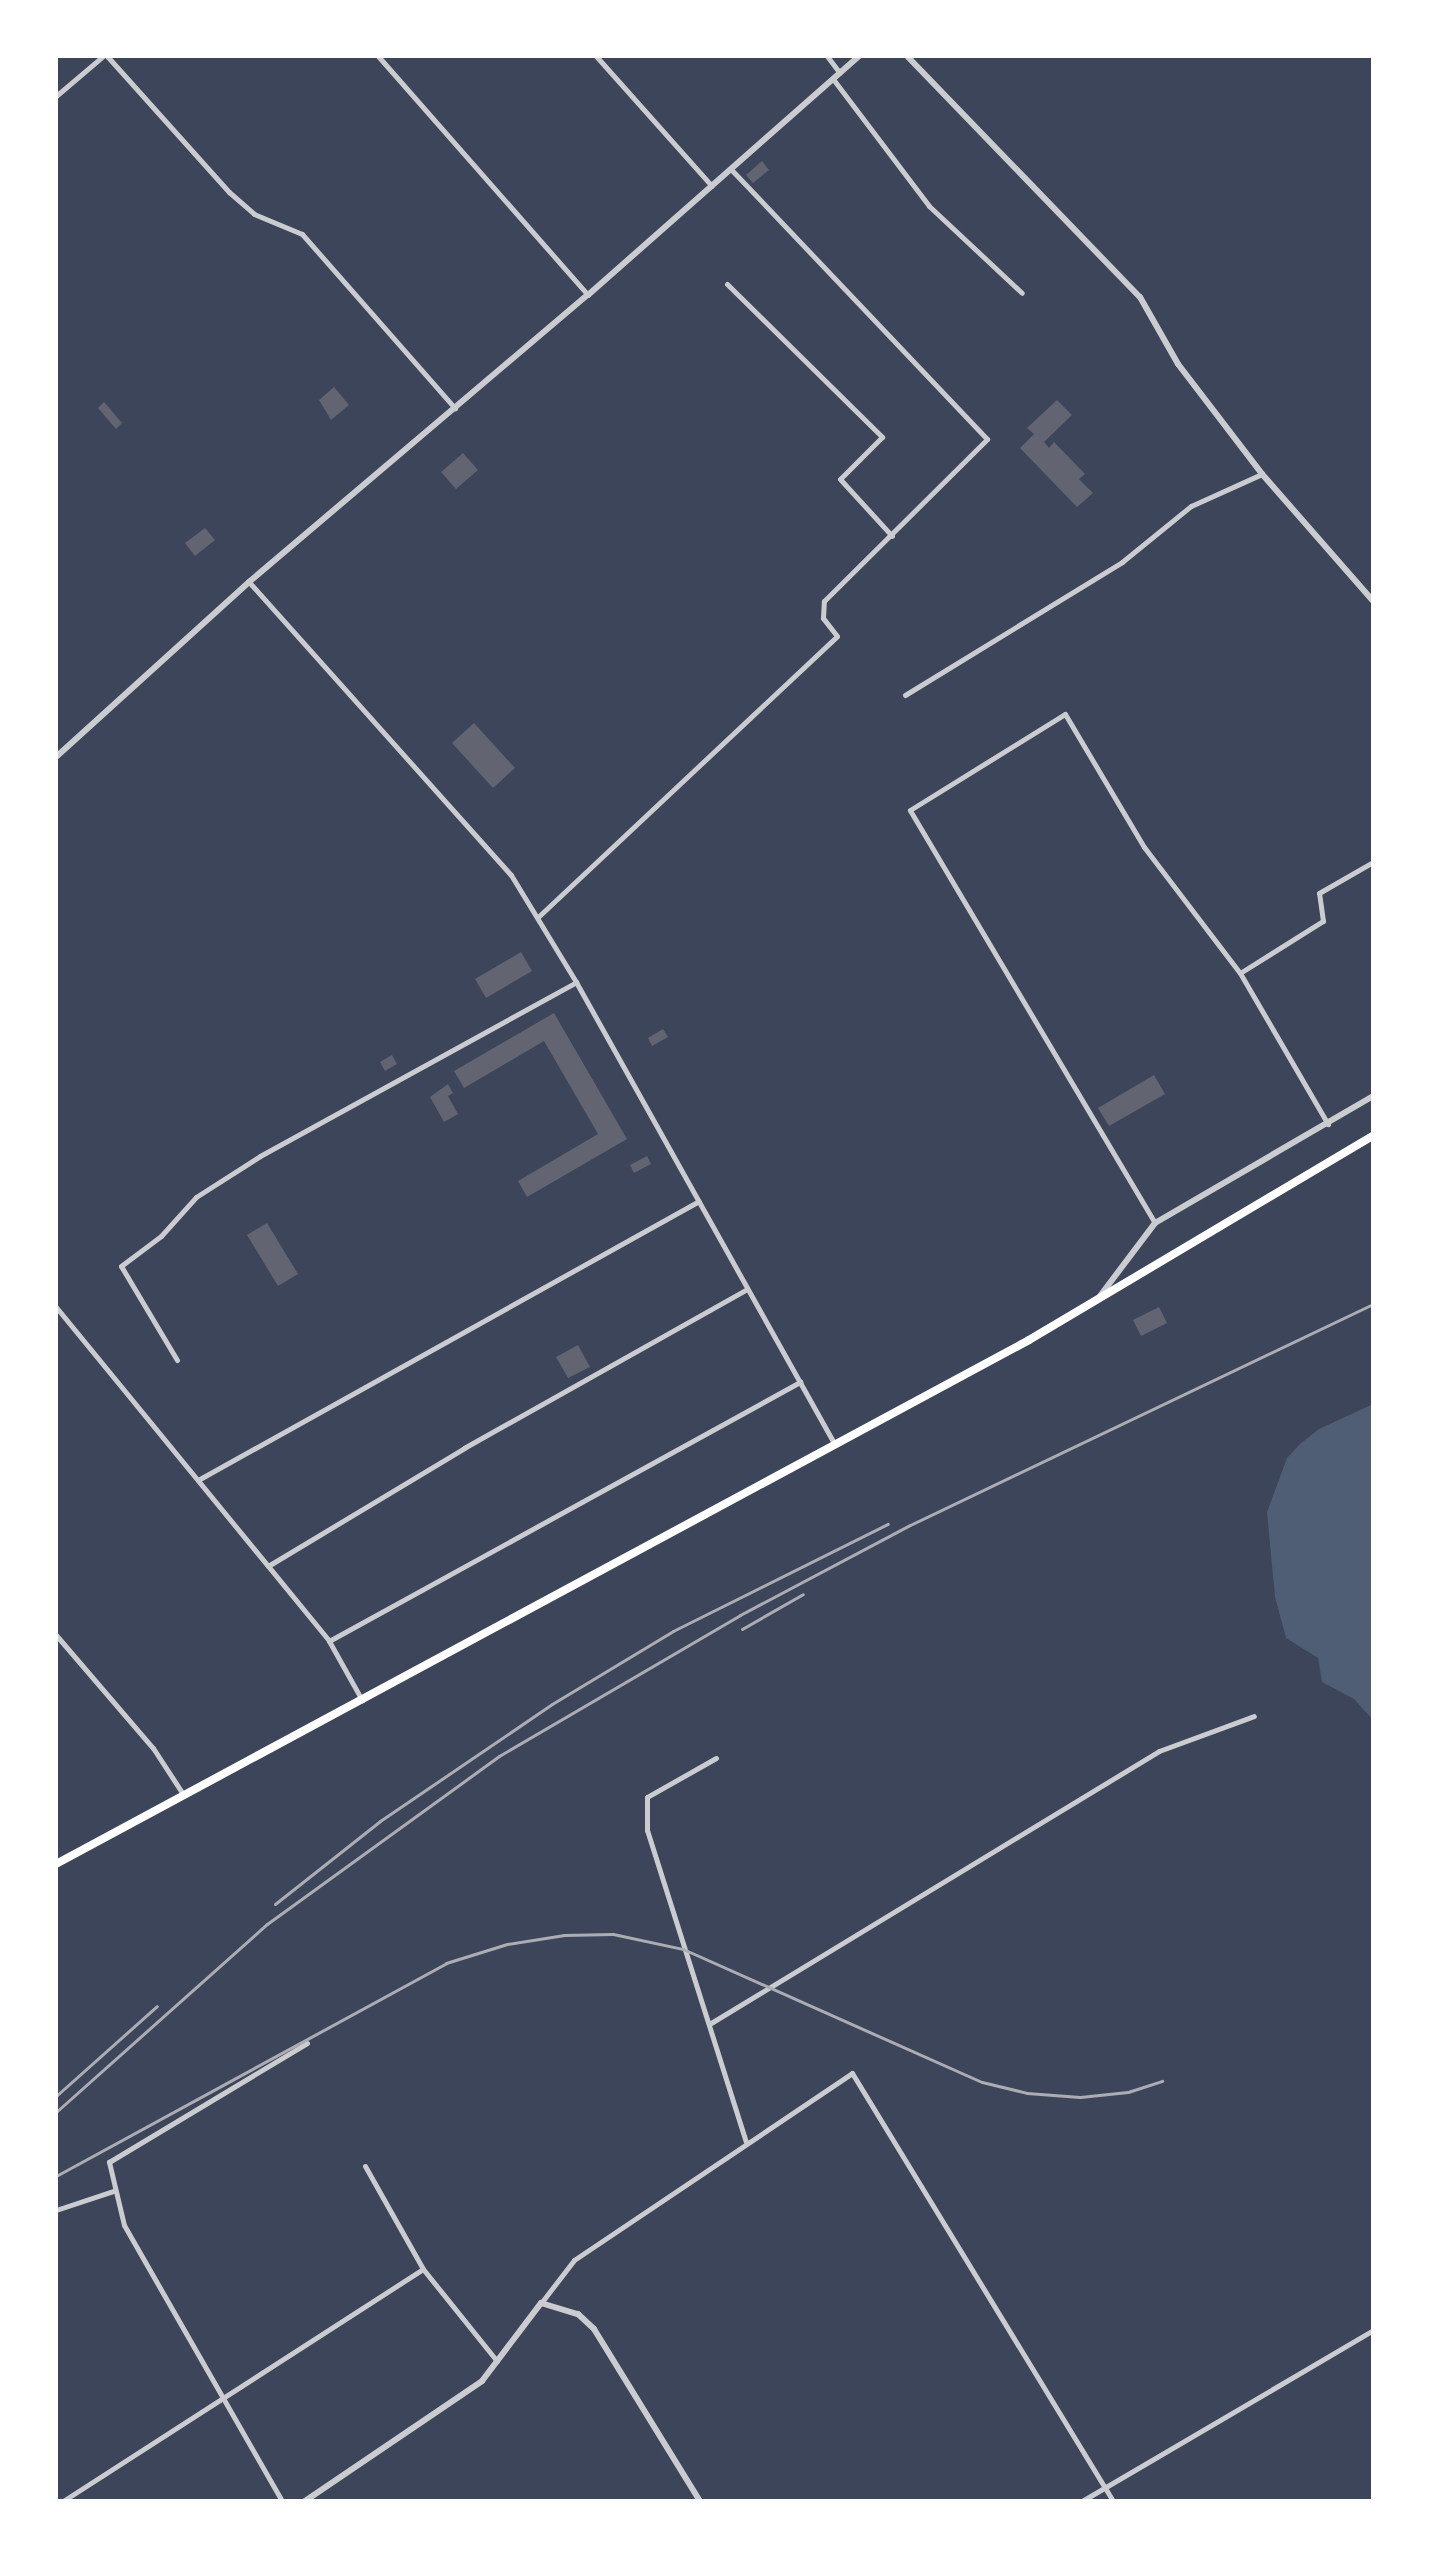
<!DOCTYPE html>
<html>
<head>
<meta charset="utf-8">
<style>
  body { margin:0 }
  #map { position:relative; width:1429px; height:2557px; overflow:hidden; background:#2d3142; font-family:Helvetica,sans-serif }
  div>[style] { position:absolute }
  .green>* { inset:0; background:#3c4559 }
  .water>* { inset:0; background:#4f5d75 }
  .building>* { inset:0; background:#626471 }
  .minor>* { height:5px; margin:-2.5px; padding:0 2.5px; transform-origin:2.5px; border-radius:2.5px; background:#caccd0 }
  .tertiary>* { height:6px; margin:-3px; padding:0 3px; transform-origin:3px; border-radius:3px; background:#caccd0 }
  .trunk>* { height:8px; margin:-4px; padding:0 4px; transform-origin:4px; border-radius:4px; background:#fff }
  .rail>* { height:3px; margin:-1.5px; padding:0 1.5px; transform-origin:1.5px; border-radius:1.5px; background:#abadb3 }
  span { translate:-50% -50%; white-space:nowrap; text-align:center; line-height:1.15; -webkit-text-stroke:8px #fff; paint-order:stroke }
  .frame { position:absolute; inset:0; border:58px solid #fff; pointer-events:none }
</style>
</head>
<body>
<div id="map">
  <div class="green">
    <i style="clip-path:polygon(56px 56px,1373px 56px,1373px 2501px,56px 2501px)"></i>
  </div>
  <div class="water">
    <i style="clip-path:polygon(1373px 1404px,1373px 1720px,1354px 1699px,1322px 1682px,1318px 1658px,1286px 1638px,1275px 1597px,1267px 1512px,1287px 1458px,1300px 1444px,1319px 1429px)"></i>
  </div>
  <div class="building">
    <i style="clip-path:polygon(762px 161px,769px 170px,753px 183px,746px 175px)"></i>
    <i style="clip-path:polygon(334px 387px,349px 405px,331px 420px,319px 400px)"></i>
    <i style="clip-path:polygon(1057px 400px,1072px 415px,1044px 442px,1049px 448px,1054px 442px,1085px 474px,1079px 479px,1093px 493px,1077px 507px,1020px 448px,1034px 434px,1027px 428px)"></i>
    <i style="clip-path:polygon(104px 402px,122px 423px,116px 429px,98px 408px)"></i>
    <i style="clip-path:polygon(463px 453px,478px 470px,456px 489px,441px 472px)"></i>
    <i style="clip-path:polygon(205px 528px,215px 540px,195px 556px,185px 543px)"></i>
    <i style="clip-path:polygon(474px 723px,515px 768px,493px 788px,452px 743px)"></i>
    <i style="clip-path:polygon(521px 952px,532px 971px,486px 998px,475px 979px)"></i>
    <i style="clip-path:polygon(554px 1013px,627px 1139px,527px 1197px,518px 1181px,598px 1134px,544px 1041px,464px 1088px,454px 1071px)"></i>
    <i style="clip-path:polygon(663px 1029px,668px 1037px,652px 1046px,648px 1038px)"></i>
    <i style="clip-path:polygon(392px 1055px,397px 1064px,385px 1071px,380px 1062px)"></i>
    <i style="clip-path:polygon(1154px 1075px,1165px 1094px,1109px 1126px,1098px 1108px)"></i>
    <i style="clip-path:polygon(448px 1084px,453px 1093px,448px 1096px,458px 1114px,444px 1122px,430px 1097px)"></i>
    <i style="clip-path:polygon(647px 1156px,651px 1164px,634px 1173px,630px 1165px)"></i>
    <i style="clip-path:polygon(267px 1223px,298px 1274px,278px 1286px,247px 1235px)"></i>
    <i style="clip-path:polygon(1159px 1307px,1167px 1323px,1141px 1336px,1133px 1320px)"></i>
    <i style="clip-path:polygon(578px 1345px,590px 1367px,568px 1378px,556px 1357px)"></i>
  </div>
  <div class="minor">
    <i style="left:107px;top:56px;width:183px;rotate:48.1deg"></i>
    <i style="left:229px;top:192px;width:33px;rotate:41deg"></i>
    <i style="left:254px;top:214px;width:52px;rotate:22.6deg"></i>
    <i style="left:302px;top:234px;width:232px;rotate:48.7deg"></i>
    <i style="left:378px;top:56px;width:318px;rotate:48.7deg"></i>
    <i style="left:596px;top:56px;width:174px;rotate:48.3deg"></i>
    <i style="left:827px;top:56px;width:21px;rotate:53deg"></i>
    <i style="left:833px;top:79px;width:159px;rotate:52.9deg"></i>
    <i style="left:929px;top:206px;width:127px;rotate:43.1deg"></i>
    <i style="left:56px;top:96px;width:62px;rotate:-40.4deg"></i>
    <i style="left:727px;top:284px;width:218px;rotate:44.6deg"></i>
    <i style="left:882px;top:437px;width:59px;rotate:135deg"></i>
    <i style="left:840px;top:479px;width:77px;rotate:47.6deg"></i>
    <i style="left:249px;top:582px;width:393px;rotate:48.2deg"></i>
    <i style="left:511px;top:875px;width:125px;rotate:58.7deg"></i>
    <i style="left:576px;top:982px;width:528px;rotate:60.77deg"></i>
    <i style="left:905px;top:695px;width:255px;rotate:-31.5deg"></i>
    <i style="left:1122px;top:562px;width:89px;rotate:-39.1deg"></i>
    <i style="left:1191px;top:506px;width:78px;rotate:-24.3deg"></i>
    <i style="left:538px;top:917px;width:410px;rotate:-43.2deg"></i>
    <i style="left:837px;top:636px;width:23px;rotate:-128deg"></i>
    <i style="left:823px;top:618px;width:17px;rotate:-87deg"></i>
    <i style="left:824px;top:601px;width:230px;rotate:-44.8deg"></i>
    <i style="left:987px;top:439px;width:372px;rotate:-133.5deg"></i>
    <i style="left:1240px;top:973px;width:98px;rotate:-32.1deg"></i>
    <i style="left:1323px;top:921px;width:28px;rotate:-98deg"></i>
    <i style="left:1319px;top:893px;width:62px;rotate:-29.9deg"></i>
    <i style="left:1155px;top:1223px;width:480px;rotate:-120.7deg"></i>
    <i style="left:910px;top:810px;width:182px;rotate:-31.8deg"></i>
    <i style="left:1065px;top:714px;width:155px;rotate:59.3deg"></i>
    <i style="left:1144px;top:847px;width:158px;rotate:52.7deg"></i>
    <i style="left:1240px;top:973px;width:175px;rotate:59.8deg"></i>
    <i style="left:56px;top:1307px;width:431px;rotate:50.7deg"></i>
    <i style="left:329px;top:1641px;width:68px;rotate:60.8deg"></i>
    <i style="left:177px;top:1360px;width:109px;rotate:-120.8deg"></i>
    <i style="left:121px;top:1266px;width:50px;rotate:-36.9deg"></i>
    <i style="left:161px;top:1236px;width:52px;rotate:-48.1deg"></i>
    <i style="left:196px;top:1197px;width:76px;rotate:-32.6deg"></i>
    <i style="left:260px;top:1156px;width:361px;rotate:-28.8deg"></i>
    <i style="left:198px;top:1480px;width:573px;rotate:-29.11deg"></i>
    <i style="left:268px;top:1566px;width:229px;rotate:-31deg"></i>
    <i style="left:464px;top:1448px;width:323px;rotate:-29.3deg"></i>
    <i style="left:56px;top:1635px;width:149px;rotate:49.4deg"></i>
    <i style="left:153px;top:1748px;width:55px;rotate:56.9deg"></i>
    <i style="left:329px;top:1641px;width:538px;rotate:-28.81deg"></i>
    <i style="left:716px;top:1758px;width:79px;rotate:150.5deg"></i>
    <i style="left:647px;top:1797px;width:33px;rotate:90deg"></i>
    <i style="left:647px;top:1830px;width:327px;rotate:72.4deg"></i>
    <i style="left:711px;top:2023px;width:524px;rotate:-31.26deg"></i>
    <i style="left:1159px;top:1751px;width:101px;rotate:-20.2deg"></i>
    <i style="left:365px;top:2166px;width:118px;rotate:60.6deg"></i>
    <i style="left:423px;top:2269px;width:118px;rotate:51.2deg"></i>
    <i style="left:56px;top:2210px;width:60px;rotate:-18.4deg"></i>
    <i style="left:541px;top:2303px;width:54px;rotate:-52.5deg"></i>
    <i style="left:574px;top:2260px;width:335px;rotate:-33.9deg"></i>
    <i style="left:852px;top:2073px;width:501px;rotate:58.62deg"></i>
    <i style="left:63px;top:2501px;width:428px;rotate:-32.8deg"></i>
    <i style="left:282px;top:2501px;width:318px;rotate:-119.8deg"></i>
    <i style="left:124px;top:2225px;width:65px;rotate:-103.4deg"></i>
    <i style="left:109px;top:2162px;width:231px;rotate:-31deg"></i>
    <i style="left:1082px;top:2501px;width:338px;rotate:-30.4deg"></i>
  </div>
  <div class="tertiary">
    <i style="left:907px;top:56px;width:335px;rotate:46deg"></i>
    <i style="left:1140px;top:297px;width:77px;rotate:60.4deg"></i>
    <i style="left:1178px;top:364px;width:138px;rotate:52.6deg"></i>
    <i style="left:1262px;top:474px;width:169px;rotate:48.8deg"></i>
    <i style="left:56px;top:757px;width:261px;rotate:-42.2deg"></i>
    <i style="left:249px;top:582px;width:444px;rotate:-40.3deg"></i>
    <i style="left:588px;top:295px;width:361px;rotate:-41.4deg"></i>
    <i style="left:1100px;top:1296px;width:91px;rotate:-53deg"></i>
    <i style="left:1155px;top:1223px;width:252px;rotate:-30.2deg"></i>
    <i style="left:305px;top:2501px;width:214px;rotate:-34.1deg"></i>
    <i style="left:482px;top:2381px;width:98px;rotate:-52.9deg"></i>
    <i style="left:541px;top:2303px;width:39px;rotate:17deg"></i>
    <i style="left:578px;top:2314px;width:22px;rotate:43deg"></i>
    <i style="left:594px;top:2329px;width:202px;rotate:58.4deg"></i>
  </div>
  <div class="trunk">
    <i style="left:56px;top:1864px;width:1105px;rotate:-28.3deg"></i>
    <i style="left:1029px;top:1340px;width:400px;rotate:-30.7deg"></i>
  </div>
  <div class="rail">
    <i style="left:742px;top:1629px;width:70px;rotate:-29.8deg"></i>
    <i style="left:275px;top:1904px;width:134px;rotate:-38.3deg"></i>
    <i style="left:380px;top:1821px;width:208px;rotate:-34.2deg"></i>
    <i style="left:552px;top:1704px;width:141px;rotate:-31.1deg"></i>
    <i style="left:673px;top:1631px;width:240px;rotate:-26.5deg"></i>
    <i style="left:56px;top:2096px;width:135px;rotate:-41.7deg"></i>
    <i style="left:56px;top:2112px;width:283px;rotate:-41.7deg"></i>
    <i style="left:267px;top:1924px;width:286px;rotate:-35.9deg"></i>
    <i style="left:499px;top:1756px;width:279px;rotate:-30.3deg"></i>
    <i style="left:740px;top:1615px;width:192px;rotate:-27.9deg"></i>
    <i style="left:910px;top:1525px;width:513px;rotate:-25.52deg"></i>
    <i style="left:56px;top:2176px;width:444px;rotate:-28.6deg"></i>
    <i style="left:446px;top:1963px;width:64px;rotate:-17.3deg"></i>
    <i style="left:507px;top:1944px;width:58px;rotate:-9deg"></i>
    <i style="left:564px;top:1935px;width:49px;rotate:-1.2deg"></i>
    <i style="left:613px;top:1934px;width:72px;rotate:12.1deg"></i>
    <i style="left:683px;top:1949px;width:327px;rotate:24deg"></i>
    <i style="left:982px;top:2082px;width:46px;rotate:13.7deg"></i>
    <i style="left:1027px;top:2093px;width:53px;rotate:4.3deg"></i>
    <i style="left:1080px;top:2097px;width:48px;rotate:-5.9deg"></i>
    <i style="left:1128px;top:2092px;width:36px;rotate:-18deg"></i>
  </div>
  <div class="frame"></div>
</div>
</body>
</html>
